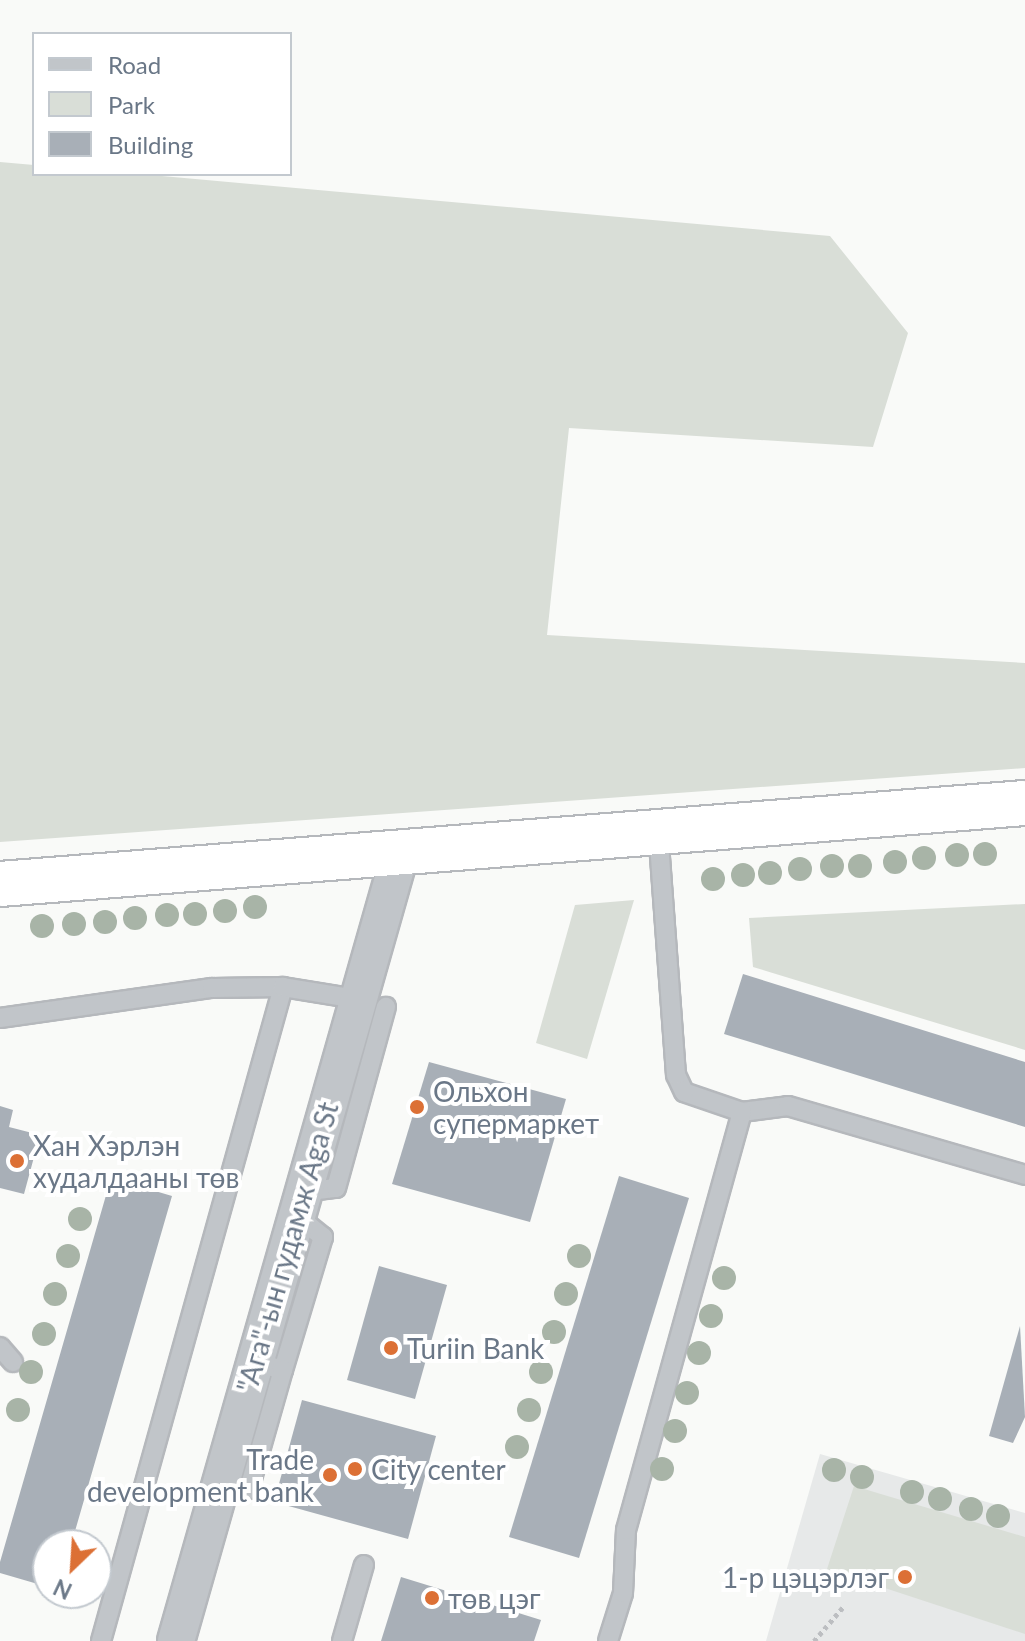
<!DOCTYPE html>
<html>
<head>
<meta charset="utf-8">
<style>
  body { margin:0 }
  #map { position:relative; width:1025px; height:1641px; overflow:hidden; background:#f9faf8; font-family:Lato,sans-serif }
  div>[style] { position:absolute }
  .built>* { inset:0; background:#e7e9e9 }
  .green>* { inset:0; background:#d9ded7 }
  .building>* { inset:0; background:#a8afb7 }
  .path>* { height:5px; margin-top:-2.5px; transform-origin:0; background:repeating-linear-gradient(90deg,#bcbec1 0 4px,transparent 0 8px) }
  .roads { filter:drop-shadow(2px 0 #b5b8bc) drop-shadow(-2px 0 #b5b8bc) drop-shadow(0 2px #b5b8bc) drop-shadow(0 -2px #b5b8bc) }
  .lane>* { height:18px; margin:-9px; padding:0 9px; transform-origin:9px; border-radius:9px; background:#c1c5c9 }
  .street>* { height:36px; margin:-18px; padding:0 18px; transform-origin:18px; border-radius:18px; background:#c1c5c9 }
  .highway>* { height:44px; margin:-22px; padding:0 22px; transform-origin:22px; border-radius:22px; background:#fff }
  .trees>* { width:24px; height:24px; margin:-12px; border-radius:50%; background:#a8b4a7 }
  .dots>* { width:22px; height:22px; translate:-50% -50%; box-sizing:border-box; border:4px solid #fff; border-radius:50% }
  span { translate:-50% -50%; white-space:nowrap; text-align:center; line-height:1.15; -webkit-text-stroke:8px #fff; paint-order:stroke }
  .poi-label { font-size:28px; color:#6a7787 }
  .left { translate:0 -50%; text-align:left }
  .right { translate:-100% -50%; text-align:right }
  .street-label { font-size:28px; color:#6a7787 }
  .legend { position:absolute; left:32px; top:32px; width:260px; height:144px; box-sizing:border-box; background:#fff; border:2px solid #c3c9cf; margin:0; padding:10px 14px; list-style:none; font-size:24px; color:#6a7787 }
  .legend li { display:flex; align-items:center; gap:16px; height:40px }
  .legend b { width:40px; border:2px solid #c3c9cf }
  .north { position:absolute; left:32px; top:1529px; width:80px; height:80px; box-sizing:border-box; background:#fff; border:2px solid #c3c9cf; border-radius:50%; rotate:205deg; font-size:22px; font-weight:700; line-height:32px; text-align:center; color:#6a7787 }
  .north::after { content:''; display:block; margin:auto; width:28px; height:36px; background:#dc7035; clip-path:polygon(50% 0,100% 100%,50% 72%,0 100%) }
</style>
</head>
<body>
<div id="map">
  <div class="built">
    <i style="clip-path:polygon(820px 1454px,1025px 1513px,1025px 1641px,766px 1641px)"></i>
  </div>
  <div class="green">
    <i style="clip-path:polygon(0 162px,34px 165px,34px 174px,140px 174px,830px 236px,908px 333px,873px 447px,569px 428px,547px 635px,1025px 663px,1025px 768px,0 842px)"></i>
    <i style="clip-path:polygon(634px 900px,587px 1059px,536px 1043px,575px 905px)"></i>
    <i style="clip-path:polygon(1025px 904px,1025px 1050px,753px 967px,749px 918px)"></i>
    <i style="clip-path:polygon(854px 1486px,1025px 1537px,1025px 1634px,827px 1569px)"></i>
  </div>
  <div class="building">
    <i style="clip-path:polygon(743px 974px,1025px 1062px,1025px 1127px,724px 1034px)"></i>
    <i style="clip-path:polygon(429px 1062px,566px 1099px,530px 1222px,392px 1184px)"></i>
    <i style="clip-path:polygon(0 1106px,13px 1110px,9px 1127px,40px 1135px,24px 1194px,0 1188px)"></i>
    <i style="clip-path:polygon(619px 1176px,689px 1198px,579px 1558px,509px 1537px)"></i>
    <i style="clip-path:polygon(111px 1178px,172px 1196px,71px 1545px,48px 1545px,48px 1587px,0 1573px,0 1562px)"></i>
    <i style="clip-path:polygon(379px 1266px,447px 1285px,415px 1399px,347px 1380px)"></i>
    <i style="clip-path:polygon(1020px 1326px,1025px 1417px,1013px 1443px,989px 1436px)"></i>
    <i style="clip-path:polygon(302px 1400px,436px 1436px,408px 1539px,274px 1502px)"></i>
    <i style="clip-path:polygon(401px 1577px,541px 1620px,534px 1641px,381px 1641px)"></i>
  </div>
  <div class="path">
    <i style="left:814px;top:1641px;width:45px;rotate:-49.5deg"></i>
  </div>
  <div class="roads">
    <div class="lane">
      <i style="left:0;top:1018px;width:214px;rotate:-8.1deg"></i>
      <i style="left:212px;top:988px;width:71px;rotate:-0.8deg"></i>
      <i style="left:742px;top:1112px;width:46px;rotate:-7.4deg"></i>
      <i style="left:788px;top:1106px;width:247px;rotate:16.2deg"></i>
      <i style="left:302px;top:1192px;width:34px;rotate:-7deg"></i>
      <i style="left:336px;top:1188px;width:188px;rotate:-74.6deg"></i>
      <i style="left:0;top:1347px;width:20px;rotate:49deg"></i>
      <i style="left:255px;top:1362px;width:29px;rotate:16deg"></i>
      <i style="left:283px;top:1370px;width:139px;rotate:-73.3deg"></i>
      <i style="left:323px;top:1237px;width:35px;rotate:-141deg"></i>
      <i style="left:219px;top:1486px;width:30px;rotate:6deg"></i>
      <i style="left:249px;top:1489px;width:124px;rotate:-74.1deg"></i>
      <i style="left:101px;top:1641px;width:679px;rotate:-74.45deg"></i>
      <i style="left:283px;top:987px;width:74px;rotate:9.3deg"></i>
      <i style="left:342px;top:1641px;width:79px;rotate:-73.9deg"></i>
      <i style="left:608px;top:1641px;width:50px;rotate:-72.6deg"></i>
      <i style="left:623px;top:1593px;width:63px;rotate:-87.3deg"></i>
      <i style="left:626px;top:1530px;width:434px;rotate:-74.5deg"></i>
      <i style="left:742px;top:1112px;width:61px;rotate:-161deg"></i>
      <i style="left:684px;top:1092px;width:19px;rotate:-115deg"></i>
      <i style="left:676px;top:1075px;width:246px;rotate:-94.2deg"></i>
    </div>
    <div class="street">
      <i style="left:176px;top:1641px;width:818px;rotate:-74.11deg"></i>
    </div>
    <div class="highway">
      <i style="left:0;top:884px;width:1028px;rotate:-4.52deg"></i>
    </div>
  </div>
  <div class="trees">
    <i style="left:985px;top:854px"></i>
    <i style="left:957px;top:855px"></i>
    <i style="left:924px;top:858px"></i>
    <i style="left:895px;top:862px"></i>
    <i style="left:832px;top:866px"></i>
    <i style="left:860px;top:866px"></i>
    <i style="left:800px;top:869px"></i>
    <i style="left:770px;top:873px"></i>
    <i style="left:743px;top:875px"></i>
    <i style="left:713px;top:879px"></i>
    <i style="left:255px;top:907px"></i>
    <i style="left:225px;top:911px"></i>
    <i style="left:195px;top:914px"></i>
    <i style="left:167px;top:915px"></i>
    <i style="left:135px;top:918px"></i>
    <i style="left:105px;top:922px"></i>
    <i style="left:74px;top:924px"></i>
    <i style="left:42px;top:926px"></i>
    <i style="left:80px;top:1219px"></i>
    <i style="left:68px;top:1256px"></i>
    <i style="left:579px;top:1256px"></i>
    <i style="left:724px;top:1278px"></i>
    <i style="left:55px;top:1294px"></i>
    <i style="left:566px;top:1294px"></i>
    <i style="left:711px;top:1316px"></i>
    <i style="left:554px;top:1332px"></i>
    <i style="left:44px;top:1334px"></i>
    <i style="left:699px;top:1353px"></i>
    <i style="left:31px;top:1372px"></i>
    <i style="left:541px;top:1372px"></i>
    <i style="left:687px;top:1393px"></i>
    <i style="left:18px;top:1410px"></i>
    <i style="left:529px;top:1410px"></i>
    <i style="left:675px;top:1431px"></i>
    <i style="left:517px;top:1447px"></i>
    <i style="left:662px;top:1469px"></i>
    <i style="left:834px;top:1470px"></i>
    <i style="left:862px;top:1477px"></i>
    <i style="left:912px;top:1492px"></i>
    <i style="left:940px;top:1499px"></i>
    <i style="left:971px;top:1509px"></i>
    <i style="left:998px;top:1516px"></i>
  </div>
  <div class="dots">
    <i style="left:417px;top:1107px;background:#dc7035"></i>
    <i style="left:17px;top:1161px;background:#dc7035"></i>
    <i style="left:391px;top:1348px;background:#dc7035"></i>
    <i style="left:355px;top:1469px;background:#dc7035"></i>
    <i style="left:330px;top:1475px;background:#dc7035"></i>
    <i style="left:905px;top:1577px;background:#dc7035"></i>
    <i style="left:432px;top:1598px;background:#dc7035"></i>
  </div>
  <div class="poi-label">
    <span class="left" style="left:433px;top:1107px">Ольхон<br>супермаркет</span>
    <span class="left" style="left:33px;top:1161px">Хан Хэрлэн<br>худалдааны төв</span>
    <span class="left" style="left:407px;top:1348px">Turiin Bank</span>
    <span class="right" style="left:314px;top:1475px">Trade<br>development bank</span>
    <span class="left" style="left:371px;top:1469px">City center</span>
    <span class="right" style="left:889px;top:1577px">1-р цэцэрлэг</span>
    <span class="left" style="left:448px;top:1598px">төв цэг</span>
  </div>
  <div class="street-label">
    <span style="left:287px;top:1247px;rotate:-74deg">"Ага"-ын гудамж Aga St</span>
  </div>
  <ul class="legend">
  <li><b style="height:10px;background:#c1c5c9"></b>Road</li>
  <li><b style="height:22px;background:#d9ded7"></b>Park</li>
  <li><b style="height:22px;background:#a8afb7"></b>Building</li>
  </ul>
  <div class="north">N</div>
</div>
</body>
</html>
